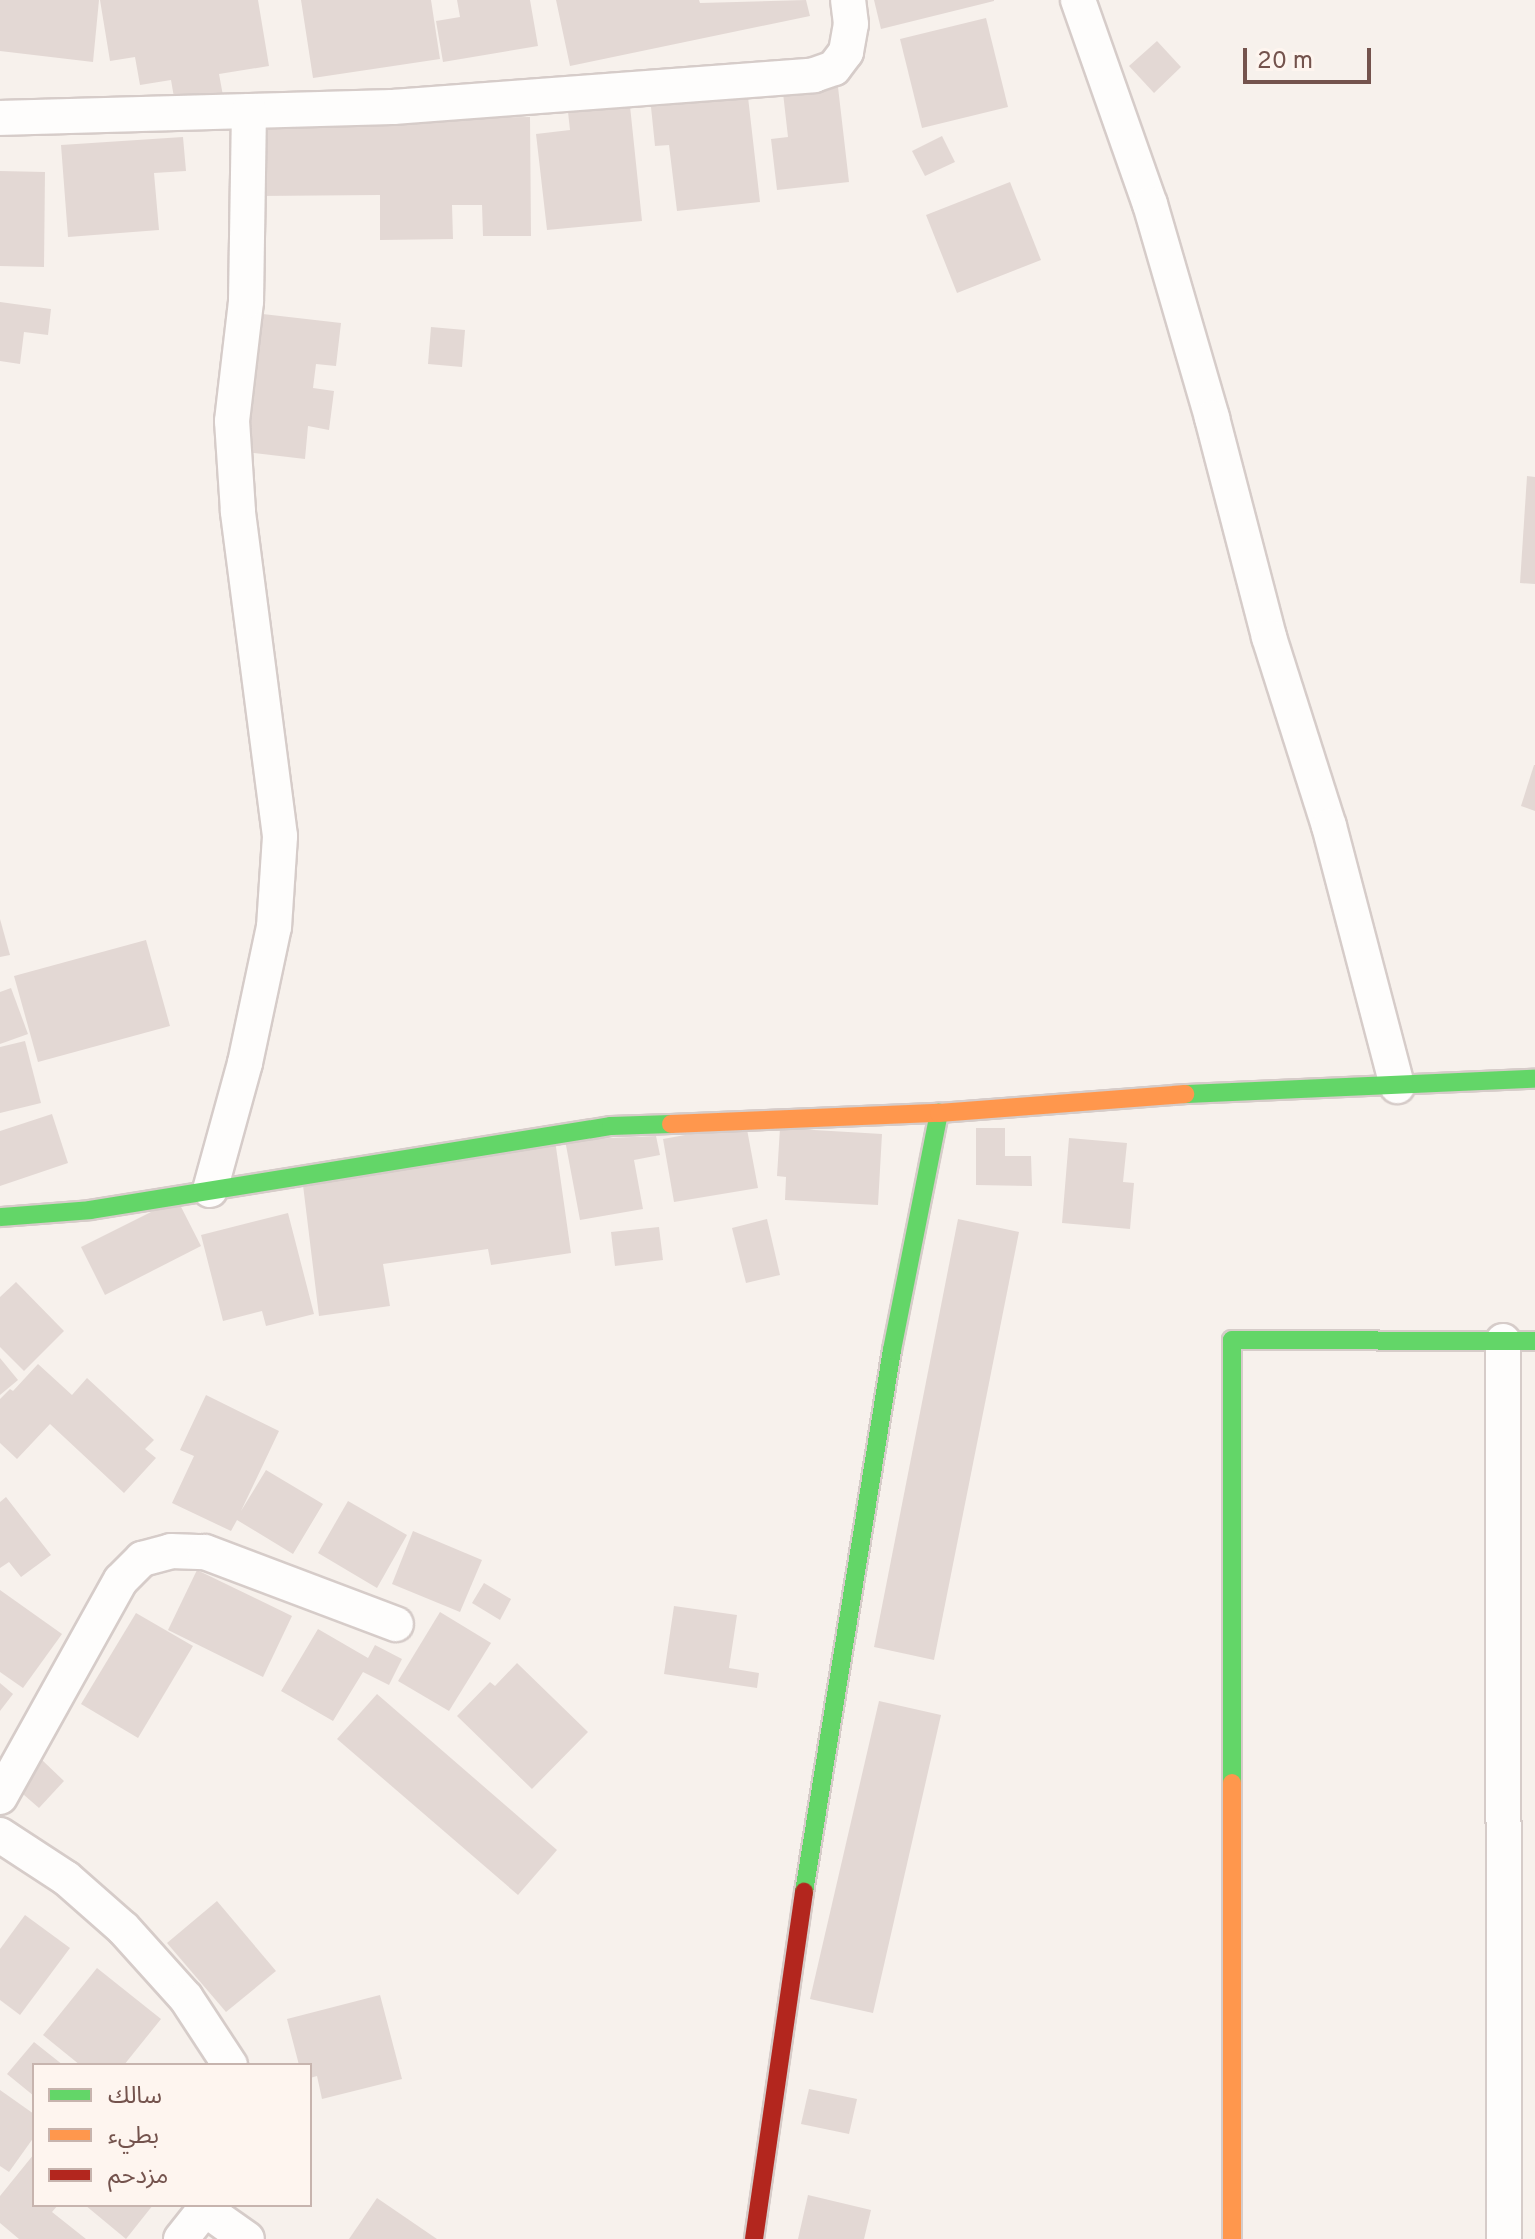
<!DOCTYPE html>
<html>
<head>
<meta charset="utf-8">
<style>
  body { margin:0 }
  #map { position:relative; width:1535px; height:2239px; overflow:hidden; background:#f7f1ec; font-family:Overpass,"Noto Sans Arabic",sans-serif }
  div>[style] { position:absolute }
  .building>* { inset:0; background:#e3d8d4 }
  .roads { filter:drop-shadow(2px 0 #d6ccc9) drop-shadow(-2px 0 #d6ccc9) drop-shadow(0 2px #d6ccc9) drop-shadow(0 -2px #d6ccc9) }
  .street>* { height:34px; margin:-17px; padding:0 17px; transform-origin:17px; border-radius:17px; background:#fefdfc }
  .fast>* { height:18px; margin:-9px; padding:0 9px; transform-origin:9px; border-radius:9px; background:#63d668 }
  .slow>* { height:18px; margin:-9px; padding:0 9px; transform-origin:9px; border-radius:9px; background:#ff974d }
  .jam>* { height:18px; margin:-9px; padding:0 9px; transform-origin:9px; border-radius:9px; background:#b3261e }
  span { translate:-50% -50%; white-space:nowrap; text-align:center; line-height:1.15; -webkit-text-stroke:6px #fef5ef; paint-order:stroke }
  .legend { position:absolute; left:32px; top:2063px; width:280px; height:144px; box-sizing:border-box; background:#fef5ef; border:2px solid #c7b4ae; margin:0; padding:10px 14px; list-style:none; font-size:24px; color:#74534d }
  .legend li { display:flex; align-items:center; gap:16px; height:40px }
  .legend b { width:40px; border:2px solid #c7b4ae }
  .scale { position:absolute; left:1243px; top:48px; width:128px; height:36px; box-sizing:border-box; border:4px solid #74534d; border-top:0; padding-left:10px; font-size:24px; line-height:28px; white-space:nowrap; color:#74534d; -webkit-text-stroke:6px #fef5ef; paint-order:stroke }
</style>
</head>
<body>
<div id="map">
  <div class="building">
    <i style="clip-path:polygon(0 0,99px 0,93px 62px,0 51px)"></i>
    <i style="clip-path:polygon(100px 0,258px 0,269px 66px,219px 74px,224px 101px,176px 109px,171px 80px,140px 85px,135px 57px,110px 61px)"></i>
    <i style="clip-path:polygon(301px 0,431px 0,440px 59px,313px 78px)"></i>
    <i style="clip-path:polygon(457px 0,530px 0,538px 46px,443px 62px,436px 21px,460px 17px)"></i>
    <i style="clip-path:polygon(556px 0,699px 0,700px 3px,806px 0,810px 16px,570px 66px)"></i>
    <i style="clip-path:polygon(874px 0,994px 0,994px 1px,881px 29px)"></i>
    <i style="clip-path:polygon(986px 18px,1008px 107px,922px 128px,900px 39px)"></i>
    <i style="clip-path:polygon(1157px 41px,1181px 67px,1154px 93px,1129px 66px)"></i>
    <i style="clip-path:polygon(838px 87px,849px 182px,777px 190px,771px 139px,788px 137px,783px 93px)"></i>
    <i style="clip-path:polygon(748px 97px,760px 202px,677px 211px,669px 145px,655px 146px,651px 107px)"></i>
    <i style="clip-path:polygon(630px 106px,642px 221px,547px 230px,536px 134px,570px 130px,568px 112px)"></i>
    <i style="clip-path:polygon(530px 117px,531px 236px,483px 236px,482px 205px,452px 205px,453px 239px,380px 240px,380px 195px,258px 196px,257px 119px)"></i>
    <i style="clip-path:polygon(942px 136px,955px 162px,925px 176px,912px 151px)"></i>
    <i style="clip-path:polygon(183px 137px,186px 171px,154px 173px,159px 230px,68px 237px,61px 145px)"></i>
    <i style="clip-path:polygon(0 171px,45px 172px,44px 267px,0 266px)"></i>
    <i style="clip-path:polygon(1010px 182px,1041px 260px,957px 293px,926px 215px)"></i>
    <i style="clip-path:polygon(0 302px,51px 309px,48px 335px,24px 332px,20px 364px,0 361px)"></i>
    <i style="clip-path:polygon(236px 311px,341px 323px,336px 366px,316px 364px,313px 388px,334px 391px,329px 430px,308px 426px,305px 459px,220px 449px)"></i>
    <i style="clip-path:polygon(431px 327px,465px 330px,462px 367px,428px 364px)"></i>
    <i style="clip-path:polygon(1527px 476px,1535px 477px,1535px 584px,1520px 583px)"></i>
    <i style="clip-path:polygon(1534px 765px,1535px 765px,1535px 811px,1521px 806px)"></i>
    <i style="clip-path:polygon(0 919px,10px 955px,0 957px)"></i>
    <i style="clip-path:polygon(146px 940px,170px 1026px,38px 1062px,14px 976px)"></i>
    <i style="clip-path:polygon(11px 988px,28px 1034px,0 1044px,0 992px)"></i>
    <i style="clip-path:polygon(25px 1041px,41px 1103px,0 1113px,0 1047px)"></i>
    <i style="clip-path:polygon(52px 1114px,68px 1163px,0 1186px,0 1131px)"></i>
    <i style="clip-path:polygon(746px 1124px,758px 1188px,674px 1202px,663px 1139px)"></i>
    <i style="clip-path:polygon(780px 1128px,882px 1134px,878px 1205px,785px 1200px,786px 1177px,777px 1176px)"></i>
    <i style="clip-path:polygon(976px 1128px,1005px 1128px,1005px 1156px,1031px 1156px,1032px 1186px,976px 1185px)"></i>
    <i style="clip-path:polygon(656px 1136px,660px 1155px,634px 1160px,643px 1209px,580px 1220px,565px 1140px)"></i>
    <i style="clip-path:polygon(1069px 1138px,1127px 1143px,1123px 1182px,1134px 1183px,1130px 1229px,1062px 1223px)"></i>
    <i style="clip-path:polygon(555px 1140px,571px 1253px,491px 1265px,488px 1249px,383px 1264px,390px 1306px,319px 1316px,302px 1177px)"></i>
    <i style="clip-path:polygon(177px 1199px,201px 1246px,105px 1295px,81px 1247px)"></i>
    <i style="clip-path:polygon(288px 1213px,314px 1314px,266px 1326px,262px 1311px,223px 1321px,201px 1235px)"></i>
    <i style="clip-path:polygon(767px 1219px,780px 1275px,746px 1283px,732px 1228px)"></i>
    <i style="clip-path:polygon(958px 1219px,1019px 1232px,934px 1660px,874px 1647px)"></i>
    <i style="clip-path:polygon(659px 1227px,663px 1260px,615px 1266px,611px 1232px)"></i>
    <i style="clip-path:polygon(16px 1282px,64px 1331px,24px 1371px,0 1347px,0 1297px)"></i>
    <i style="clip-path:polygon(0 1358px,18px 1380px,0 1395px)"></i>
    <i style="clip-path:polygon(38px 1364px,72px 1395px,87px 1378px,154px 1440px,145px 1449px,156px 1458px,124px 1493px,50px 1424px,17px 1459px,0 1443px,0 1399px,10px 1389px,13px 1391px)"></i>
    <i style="clip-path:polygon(206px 1395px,279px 1431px,241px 1511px,266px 1470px,323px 1504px,293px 1554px,237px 1520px,231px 1531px,172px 1503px,194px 1456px,180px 1450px)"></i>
    <i style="clip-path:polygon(6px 1497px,51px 1555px,21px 1577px,9px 1562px,0 1568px,0 1502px)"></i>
    <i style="clip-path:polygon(348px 1501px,407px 1535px,377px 1588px,318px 1553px)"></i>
    <i style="clip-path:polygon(413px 1531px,482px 1560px,460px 1612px,392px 1584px)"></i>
    <i style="clip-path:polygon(197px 1570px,292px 1616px,263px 1677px,168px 1630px)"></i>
    <i style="clip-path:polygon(484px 1583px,511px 1599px,500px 1620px,472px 1603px)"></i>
    <i style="clip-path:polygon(0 1590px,62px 1634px,23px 1688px,0 1672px)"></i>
    <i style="clip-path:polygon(674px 1606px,737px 1615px,729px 1668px,759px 1673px,757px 1688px,664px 1674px)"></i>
    <i style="clip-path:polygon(440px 1612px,491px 1643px,449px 1711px,398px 1681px)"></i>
    <i style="clip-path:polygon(136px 1613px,193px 1646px,138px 1738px,81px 1704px)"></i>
    <i style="clip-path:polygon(318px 1629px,368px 1658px,375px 1645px,402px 1659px,389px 1685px,363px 1672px,333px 1721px,281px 1691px)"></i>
    <i style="clip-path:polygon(517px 1663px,588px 1732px,532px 1789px,457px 1716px,490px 1682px,495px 1686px)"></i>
    <i style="clip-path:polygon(0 1683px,13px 1694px,0 1711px)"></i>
    <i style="clip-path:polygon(377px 1694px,557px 1850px,518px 1895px,337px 1739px)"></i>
    <i style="clip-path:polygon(879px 1701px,941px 1715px,873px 2013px,810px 1999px)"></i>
    <i style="clip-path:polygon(42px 1760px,64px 1781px,39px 1808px,16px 1788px)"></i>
    <i style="clip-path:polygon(217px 1901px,276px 1971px,226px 2012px,167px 1943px)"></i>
    <i style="clip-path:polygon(25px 1915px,70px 1948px,20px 2015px,0 2000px,0 1949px)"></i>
    <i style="clip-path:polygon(97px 1968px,161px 2019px,124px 2065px,80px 2065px,43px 2035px)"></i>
    <i style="clip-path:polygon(380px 1995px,402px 2079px,322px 2099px,317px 2076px,310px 2078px,310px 2065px,299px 2065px,287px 2019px)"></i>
    <i style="clip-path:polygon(34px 2042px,63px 2065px,34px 2065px,34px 2096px,7px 2074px)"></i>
    <i style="clip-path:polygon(809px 2089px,857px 2099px,849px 2134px,801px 2124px)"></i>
    <i style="clip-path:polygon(0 2090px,34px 2114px,34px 2137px,9px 2172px,0 2166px)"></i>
    <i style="clip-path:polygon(34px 2154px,34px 2205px,58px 2205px,52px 2212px,86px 2239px,19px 2239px,0 2223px,0 2196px)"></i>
    <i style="clip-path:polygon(808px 2195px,871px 2210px,864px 2239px,798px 2239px)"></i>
    <i style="clip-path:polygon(377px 2198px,437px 2239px,349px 2239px)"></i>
    <i style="clip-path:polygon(85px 2205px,153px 2205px,126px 2239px)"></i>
  </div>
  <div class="roads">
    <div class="street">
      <i style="left:1078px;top:0;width:216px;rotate:70.6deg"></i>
      <i style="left:1150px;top:204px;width:223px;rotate:73.8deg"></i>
      <i style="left:1212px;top:418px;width:226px;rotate:75.4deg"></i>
      <i style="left:1269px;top:637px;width:198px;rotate:72.4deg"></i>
      <i style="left:1329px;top:826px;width:269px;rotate:75.3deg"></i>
      <i style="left:0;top:118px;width:393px;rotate:-1.6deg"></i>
      <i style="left:393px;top:107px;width:422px;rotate:-4.3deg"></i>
      <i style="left:814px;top:75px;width:21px;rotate:-19deg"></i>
      <i style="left:834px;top:68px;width:20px;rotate:-53deg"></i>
      <i style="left:846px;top:52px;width:28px;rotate:-80deg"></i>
      <i style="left:851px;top:24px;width:24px;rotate:-97deg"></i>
      <i style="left:210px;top:1190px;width:132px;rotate:-74.6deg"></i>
      <i style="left:245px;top:1063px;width:139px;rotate:-78deg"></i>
      <i style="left:274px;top:927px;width:91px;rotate:-86.2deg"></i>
      <i style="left:280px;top:836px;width:328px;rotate:-97.4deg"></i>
      <i style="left:238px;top:511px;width:90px;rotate:-93.8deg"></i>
      <i style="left:232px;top:421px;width:121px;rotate:-83.3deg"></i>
      <i style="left:246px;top:301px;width:190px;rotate:-89.1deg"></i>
      <i style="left:1503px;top:1341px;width:898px;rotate:89.94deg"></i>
      <i style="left:0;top:1797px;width:248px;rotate:-60.9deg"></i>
      <i style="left:121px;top:1580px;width:30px;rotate:-45deg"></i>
      <i style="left:142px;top:1559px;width:30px;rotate:-15deg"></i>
      <i style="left:171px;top:1551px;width:34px;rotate:2deg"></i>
      <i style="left:205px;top:1552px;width:204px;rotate:20.7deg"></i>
      <i style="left:0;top:1835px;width:79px;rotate:33.1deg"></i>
      <i style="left:66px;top:1878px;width:76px;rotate:41.3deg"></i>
      <i style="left:123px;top:1928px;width:94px;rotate:48deg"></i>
      <i style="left:186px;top:1998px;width:80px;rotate:56.7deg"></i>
      <i style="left:206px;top:2210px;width:50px;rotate:35.3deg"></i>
      <i style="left:181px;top:2239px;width:43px;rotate:-51.5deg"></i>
    </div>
    <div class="fast">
      <i style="left:1185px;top:1094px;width:350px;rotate:-2.5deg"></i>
      <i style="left:0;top:1217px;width:90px;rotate:-4.4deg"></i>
      <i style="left:90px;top:1210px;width:528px;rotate:-9.16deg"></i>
      <i style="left:611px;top:1126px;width:60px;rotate:-1.9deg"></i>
      <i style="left:1232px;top:1783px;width:443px;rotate:-90deg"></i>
      <i style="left:1232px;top:1340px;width:303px;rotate:0.2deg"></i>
      <i style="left:804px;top:1892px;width:549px;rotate:-80.78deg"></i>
      <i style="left:892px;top:1350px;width:242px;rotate:-78.8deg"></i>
    </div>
    <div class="slow">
      <i style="left:671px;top:1124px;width:268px;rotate:-2.4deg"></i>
      <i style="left:939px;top:1113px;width:247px;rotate:-4.4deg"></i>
      <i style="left:1232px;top:1783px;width:456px;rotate:90deg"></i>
    </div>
    <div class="jam">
      <i style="left:754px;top:2239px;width:351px;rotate:-81.8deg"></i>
    </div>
  </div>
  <ul class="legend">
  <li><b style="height:10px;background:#63d668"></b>سالك</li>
  <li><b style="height:10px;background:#ff974d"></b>بطيء</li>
  <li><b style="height:10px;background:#b3261e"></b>مزدحم</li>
  </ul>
  <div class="scale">20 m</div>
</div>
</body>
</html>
